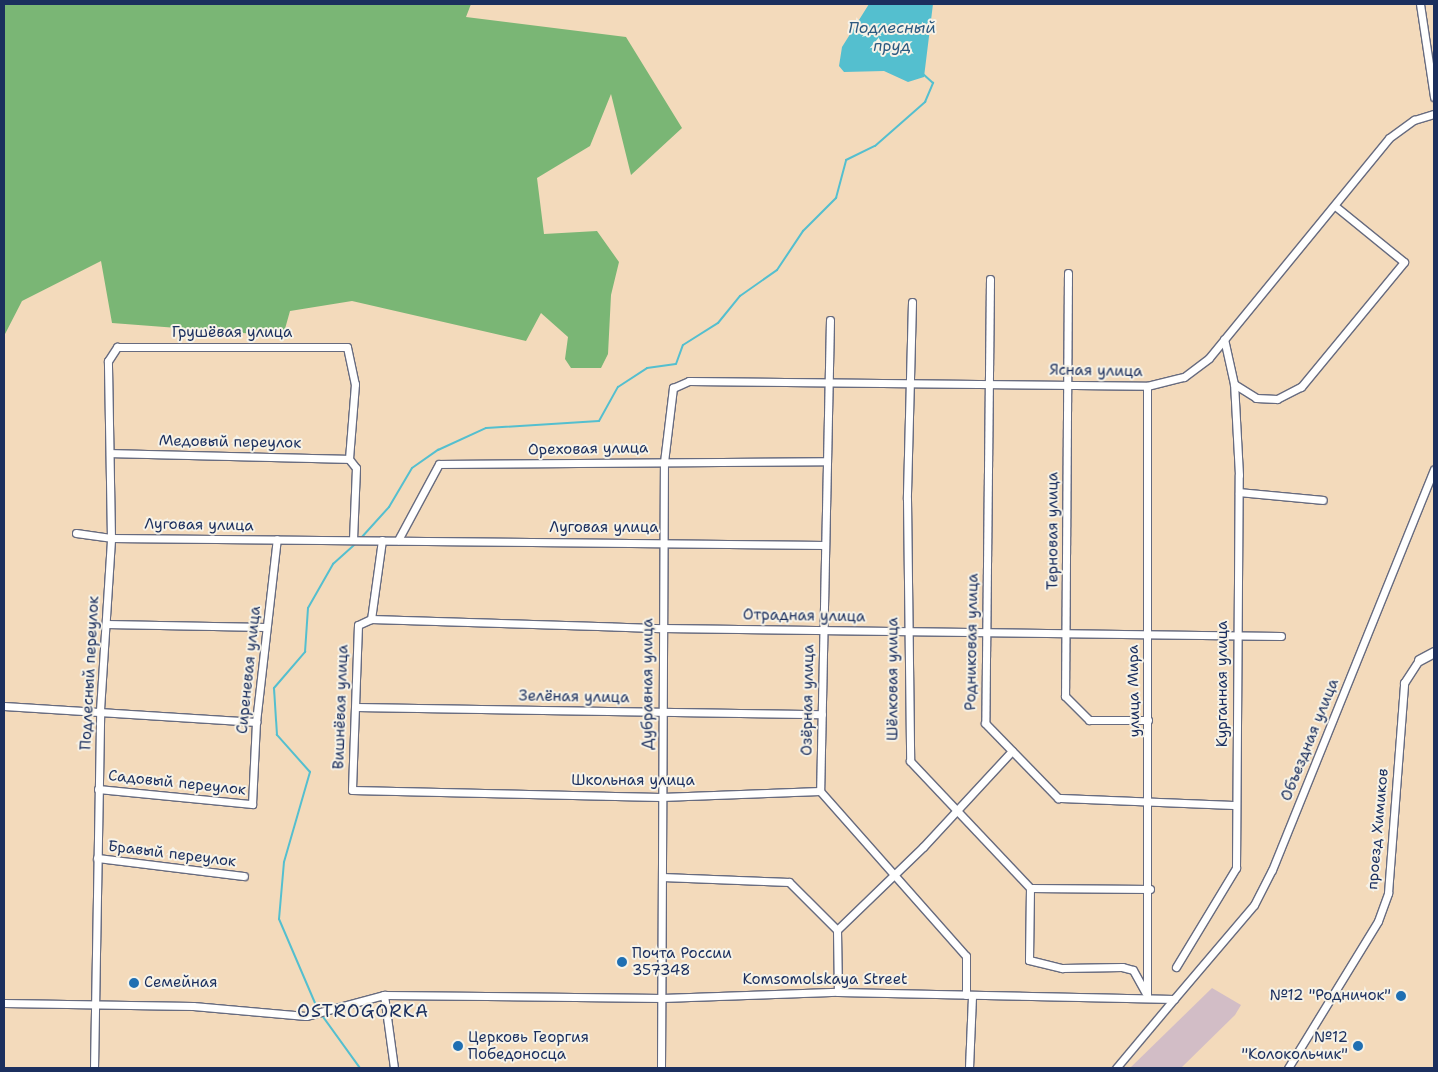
<!DOCTYPE html>
<html>
<head>
<meta charset="utf-8">
<style>
  body { margin:0 }
  #map { position:relative; width:1438px; height:1072px; overflow:hidden; background:#f3dabb; font-family:"Shantell Sans",sans-serif }
  div>[style] { position:absolute }
  .industrial>* { inset:0; background:#d2bdc6 }
  .forest>* { inset:0; background:#7ab675 }
  .water>* { inset:0; background:#54bfcf }
  .stream>* { height:2px; margin:-1px; padding:0 1px; transform-origin:1px; border-radius:1px; background:#54bfcf }
  .roads { filter:drop-shadow(1px 0 #676b7f) drop-shadow(-1px 0 #676b7f) drop-shadow(0 1px #676b7f) drop-shadow(0 -1px #676b7f) }
  .minor>* { height:7px; margin:-3.5px; padding:0 3.5px; transform-origin:3.5px; border-radius:3.5px; background:#fff }
  .tertiary>* { height:9px; margin:-4.5px; padding:0 4.5px; transform-origin:4.5px; border-radius:4.5px; background:#fff }
  .dots>* { width:14px; height:14px; translate:-50% -50%; box-sizing:border-box; border:2px solid #f7f3e8; border-radius:50% }
  span { translate:-50% -50%; white-space:nowrap; text-align:center; line-height:1.15; -webkit-text-stroke:4px #f7f3e8; paint-order:stroke }
  .street-label { font-size:15px; color:#1b2f5e }
  .poi-label { font-size:15px; color:#1b2f5e }
  .left { translate:0 -50%; text-align:left }
  .right { translate:-100% -50%; text-align:right }
  .water-label { font-size:16px; color:#2c5a80; font-style:italic }
  .quarter-label { font-size:18px; color:#1b2f5e; letter-spacing:1px }
  .frame { position:absolute; inset:0; border:5px solid #1b2f5e; pointer-events:none }
</style>
</head>
<body>
<div id="map">
  <div class="industrial">
    <i style="clip-path:polygon(1212px 988px,1241px 1005px,1235px 1015px,1181px 1068px,1130px 1068px)"></i>
  </div>
  <div class="forest">
    <i style="clip-path:polygon(4px 4px,471px 4px,466px 17px,626px 37px,682px 128px,631px 175px,611px 94px,590px 146px,537px 178px,544px 234px,597px 231px,619px 262px,611px 295px,608px 354px,601px 368px,571px 368px,565px 359px,568px 337px,541px 313px,526px 341px,352px 301px,290px 311px,283px 336px,112px 323px,101px 261px,22px 301px,4px 336px)"></i>
  </div>
  <div class="water">
    <i style="clip-path:polygon(869px 4px,933px 4px,924px 77px,908px 82px,884px 71px,844px 72px,839px 66px,842px 47px)"></i>
  </div>
  <div class="stream">
    <i style="left:361px;top:538px;width:42px;rotate:-47.9deg"></i>
    <i style="left:389px;top:507px;width:45px;rotate:-59.5deg"></i>
    <i style="left:412px;top:468px;width:32px;rotate:-35deg"></i>
    <i style="left:438px;top:450px;width:53px;rotate:-24.6deg"></i>
    <i style="left:486px;top:428px;width:113px;rotate:-3.5deg"></i>
    <i style="left:599px;top:421px;width:39px;rotate:-61deg"></i>
    <i style="left:618px;top:387px;width:35px;rotate:-33deg"></i>
    <i style="left:647px;top:368px;width:29px;rotate:-8deg"></i>
    <i style="left:676px;top:364px;width:20px;rotate:-70deg"></i>
    <i style="left:683px;top:345px;width:41px;rotate:-32.2deg"></i>
    <i style="left:718px;top:323px;width:35px;rotate:-51deg"></i>
    <i style="left:740px;top:296px;width:45px;rotate:-35.1deg"></i>
    <i style="left:777px;top:270px;width:47px;rotate:-56.3deg"></i>
    <i style="left:803px;top:231px;width:47px;rotate:-45deg"></i>
    <i style="left:836px;top:198px;width:39px;rotate:-75deg"></i>
    <i style="left:846px;top:160px;width:32px;rotate:-26deg"></i>
    <i style="left:875px;top:146px;width:67px;rotate:-41.3deg"></i>
    <i style="left:925px;top:102px;width:21px;rotate:-67deg"></i>
    <i style="left:933px;top:83px;width:13px;rotate:-138deg"></i>
    <i style="left:318px;top:1010px;width:99px;rotate:-113.2deg"></i>
    <i style="left:279px;top:919px;width:57px;rotate:-85deg"></i>
    <i style="left:284px;top:862px;width:94px;rotate:-73.9deg"></i>
    <i style="left:310px;top:772px;width:50px;rotate:-131.7deg"></i>
    <i style="left:277px;top:735px;width:47px;rotate:-93.7deg"></i>
    <i style="left:274px;top:688px;width:48px;rotate:-49.3deg"></i>
    <i style="left:305px;top:652px;width:44px;rotate:-86.1deg"></i>
    <i style="left:308px;top:608px;width:51px;rotate:-60.4deg"></i>
    <i style="left:333px;top:564px;width:31px;rotate:-42deg"></i>
    <i style="left:321px;top:1014px;width:67px;rotate:54.2deg"></i>
  </div>
  <div class="roads">
    <div class="minor">
      <i style="left:1420px;top:4px;width:94px;rotate:81.4deg"></i>
      <i style="left:1068px;top:273px;width:423px;rotate:90.4deg"></i>
      <i style="left:1065px;top:696px;width:34px;rotate:45deg"></i>
      <i style="left:1089px;top:720px;width:59px"></i>
      <i style="left:990px;top:279px;width:444px;rotate:90.6deg"></i>
      <i style="left:985px;top:723px;width:105px;rotate:45.8deg"></i>
      <i style="left:1058px;top:798px;width:178px;rotate:2.3deg"></i>
      <i style="left:912px;top:302px;width:197px;rotate:91.5deg"></i>
      <i style="left:907px;top:499px;width:262px;rotate:89.3deg"></i>
      <i style="left:910px;top:761px;width:175px;rotate:46.6deg"></i>
      <i style="left:1030px;top:888px;width:120px;rotate:0.5deg"></i>
      <i style="left:830px;top:320px;width:471px;rotate:91.2deg"></i>
      <i style="left:820px;top:791px;width:220px;rotate:48.5deg"></i>
      <i style="left:966px;top:956px;width:39px;rotate:90deg"></i>
      <i style="left:1234px;top:384px;width:26px;rotate:32deg"></i>
      <i style="left:1256px;top:398px;width:21px;rotate:3deg"></i>
      <i style="left:1277px;top:399px;width:27px;rotate:-27deg"></i>
      <i style="left:1301px;top:387px;width:162px;rotate:-50.5deg"></i>
      <i style="left:1404px;top:262px;width:89px;rotate:-140.9deg"></i>
      <i style="left:1147px;top:386px;width:610px;rotate:90deg"></i>
      <i style="left:110px;top:453px;width:239px;rotate:1.4deg"></i>
      <i style="left:1239px;top:492px;width:84px;rotate:5.4deg"></i>
      <i style="left:76px;top:533px;width:35px;rotate:8deg"></i>
      <i style="left:111px;top:538px;width:714px;rotate:0.56deg"></i>
      <i style="left:382px;top:540px;width:80px;rotate:97.9deg"></i>
      <i style="left:371px;top:619px;width:14px;rotate:155deg"></i>
      <i style="left:358px;top:625px;width:165px;rotate:92.1deg"></i>
      <i style="left:352px;top:790px;width:309px;rotate:1.3deg"></i>
      <i style="left:661px;top:797px;width:159px;rotate:-2.2deg"></i>
      <i style="left:398px;top:540px;width:86px;rotate:-61.7deg"></i>
      <i style="left:439px;top:464px;width:385px;rotate:-0.4deg"></i>
      <i style="left:371px;top:619px;width:291px;rotate:1.8deg"></i>
      <i style="left:662px;top:628px;width:619px;rotate:0.74deg"></i>
      <i style="left:106px;top:624px;width:160px;rotate:1.1deg"></i>
      <i style="left:4px;top:706px;width:253px;rotate:3.6deg"></i>
      <i style="left:356px;top:707px;width:466px;rotate:0.9deg"></i>
      <i style="left:98px;top:789px;width:155px;rotate:5.6deg"></i>
      <i style="left:252px;top:804px;width:82px;rotate:-87.2deg"></i>
      <i style="left:256px;top:722px;width:184px;rotate:-83.5deg"></i>
      <i style="left:97px;top:858px;width:148px;rotate:7deg"></i>
      <i style="left:662px;top:877px;width:127px;rotate:2.3deg"></i>
      <i style="left:789px;top:882px;width:68px;rotate:45deg"></i>
      <i style="left:837px;top:930px;width:62px;rotate:89.1deg"></i>
      <i style="left:1030px;top:888px;width:72px;rotate:90.8deg"></i>
      <i style="left:1029px;top:960px;width:34px;rotate:14deg"></i>
      <i style="left:1062px;top:968px;width:60px;rotate:-1deg"></i>
      <i style="left:1122px;top:967px;width:11px;rotate:15deg"></i>
      <i style="left:1133px;top:970px;width:26px;rotate:61deg"></i>
      <i style="left:837px;top:930px;width:120px;rotate:-44deg"></i>
      <i style="left:923px;top:847px;width:131px;rotate:-47.2deg"></i>
      <i style="left:1176px;top:967px;width:116px;rotate:-58.8deg"></i>
      <i style="left:1236px;top:868px;width:393px;rotate:-89.6deg"></i>
      <i style="left:1239px;top:475px;width:91px;rotate:-93.1deg"></i>
      <i style="left:1234px;top:384px;width:46px;rotate:-102.5deg"></i>
      <i style="left:384px;top:995px;width:74px;rotate:82.2deg"></i>
      <i style="left:1174px;top:999px;width:123px;rotate:-49.6deg"></i>
      <i style="left:1254px;top:905px;width:39px;rotate:-63deg"></i>
      <i style="left:1272px;top:870px;width:432px;rotate:-68deg"></i>
      <i style="left:4px;top:1003px;width:189px;rotate:0.9deg"></i>
      <i style="left:193px;top:1006px;width:113px;rotate:5.1deg"></i>
      <i style="left:306px;top:1016px;width:81px;rotate:-15.1deg"></i>
      <i style="left:384px;top:995px;width:278px;rotate:0.6deg"></i>
      <i style="left:662px;top:998px;width:176px;rotate:-2deg"></i>
      <i style="left:838px;top:992px;width:336px;rotate:1.2deg"></i>
      <i style="left:1174px;top:999px;width:90px;rotate:130deg"></i>
      <i style="left:94px;top:1068px;width:358px;rotate:-89deg"></i>
      <i style="left:100px;top:710px;width:172px;rotate:-86.3deg"></i>
      <i style="left:111px;top:538px;width:177px;rotate:-91deg"></i>
      <i style="left:108px;top:361px;width:17px;rotate:-57deg"></i>
      <i style="left:117px;top:347px;width:230px"></i>
      <i style="left:347px;top:347px;width:38px;rotate:78deg"></i>
      <i style="left:355px;top:384px;width:75px;rotate:94.6deg"></i>
      <i style="left:349px;top:459px;width:11px;rotate:52deg"></i>
      <i style="left:356px;top:468px;width:72px;rotate:92.4deg"></i>
      <i style="left:661px;top:1068px;width:606px;rotate:-89.72deg"></i>
      <i style="left:664px;top:462px;width:75px;rotate:-83.1deg"></i>
      <i style="left:673px;top:388px;width:17px;rotate:-24deg"></i>
      <i style="left:689px;top:381px;width:458px;rotate:0.6deg"></i>
      <i style="left:1147px;top:386px;width:38px;rotate:-14deg"></i>
      <i style="left:1184px;top:377px;width:31px;rotate:-37deg"></i>
      <i style="left:1209px;top:358px;width:284px;rotate:-50.7deg"></i>
      <i style="left:1389px;top:138px;width:31px;rotate:-36deg"></i>
      <i style="left:1414px;top:120px;width:21px;rotate:-17deg"></i>
      <i style="left:969px;top:1068px;width:73px;rotate:-87.6deg"></i>
      <i style="left:1288px;top:1068px;width:172px;rotate:-58.5deg"></i>
      <i style="left:1378px;top:921px;width:30px;rotate:-70deg"></i>
      <i style="left:1388px;top:893px;width:211px;rotate:-85.6deg"></i>
      <i style="left:1404px;top:683px;width:27px;rotate:-57deg"></i>
    </div>
    <div class="tertiary">
      <i style="left:1419px;top:660px;width:17px;rotate:-28deg"></i>
    </div>
  </div>
  <div class="dots">
    <i style="left:622px;top:962px;background:#1f6fb2"></i>
    <i style="left:134px;top:983px;background:#1f6fb2"></i>
    <i style="left:1401px;top:996px;background:#1f6fb2"></i>
    <i style="left:458px;top:1046px;background:#1f6fb2"></i>
    <i style="left:1358px;top:1046px;background:#1f6fb2"></i>
  </div>
  <div class="street-label">
    <span style="left:232px;top:333px">Грушёвая улица</span>
    <span style="left:1096px;top:371px;rotate:1deg">Ясная улица</span>
    <span style="left:230px;top:442px;rotate:1deg">Медовый переулок</span>
    <span style="left:588px;top:449px;rotate:-1deg">Ореховая улица</span>
    <span style="left:199px;top:525px;rotate:1deg">Луговая улица</span>
    <span style="left:604px;top:528px">Луговая улица</span>
    <span style="left:1053px;top:531px;rotate:-90deg">Терновая улица</span>
    <span style="left:804px;top:616px;rotate:1deg">Отрадная улица</span>
    <span style="left:972px;top:642px;rotate:-89deg">Родниковая улица</span>
    <span style="left:249px;top:670px;rotate:-84deg">Сиреневая улица</span>
    <span style="left:90px;top:673px;rotate:-87deg">Подлесный переулок</span>
    <span style="left:893px;top:679px;rotate:-90deg">Шёлковая улица</span>
    <span style="left:648px;top:684px;rotate:-90deg">Дубравная улица</span>
    <span style="left:1223px;top:684px;rotate:-90deg">Курганная улица</span>
    <span style="left:1134px;top:691px;rotate:-91deg">улица Мира</span>
    <span style="left:574px;top:697px;rotate:1deg">Зелёная улица</span>
    <span style="left:808px;top:700px;rotate:-89deg">Озёрная улица</span>
    <span style="left:341px;top:707px;rotate:-88deg">Вишнёвая улица</span>
    <span style="left:1310px;top:740px;rotate:-68deg">Объездная улица</span>
    <span style="left:633px;top:781px">Школьная улица</span>
    <span style="left:177px;top:783px;rotate:6deg">Садовый переулок</span>
    <span style="left:1378px;top:829px;rotate:-85deg">проезд Химиков</span>
    <span style="left:172px;top:854px;rotate:7deg">Бравый переулок</span>
    <span style="left:825px;top:980px">Komsomolskaya Street</span>
  </div>
  <div class="poi-label">
    <span class="left" style="left:632px;top:962px">Почта России<br>357348</span>
    <span class="left" style="left:144px;top:983px">Семейная</span>
    <span class="right" style="left:1391px;top:996px">№12 "Родничок"</span>
    <span class="left" style="left:468px;top:1046px">Церковь Георгия<br>Победоносца</span>
    <span class="right" style="left:1348px;top:1046px">№12<br>"Колокольчик"</span>
  </div>
  <div class="water-label">
    <span style="left:892px;top:37px">Подлесный<br>пруд</span>
  </div>
  <div class="quarter-label">
    <span style="left:363px;top:1011px">OSTROGORKA</span>
  </div>
  <div class="frame"></div>
</div>
</body>
</html>
